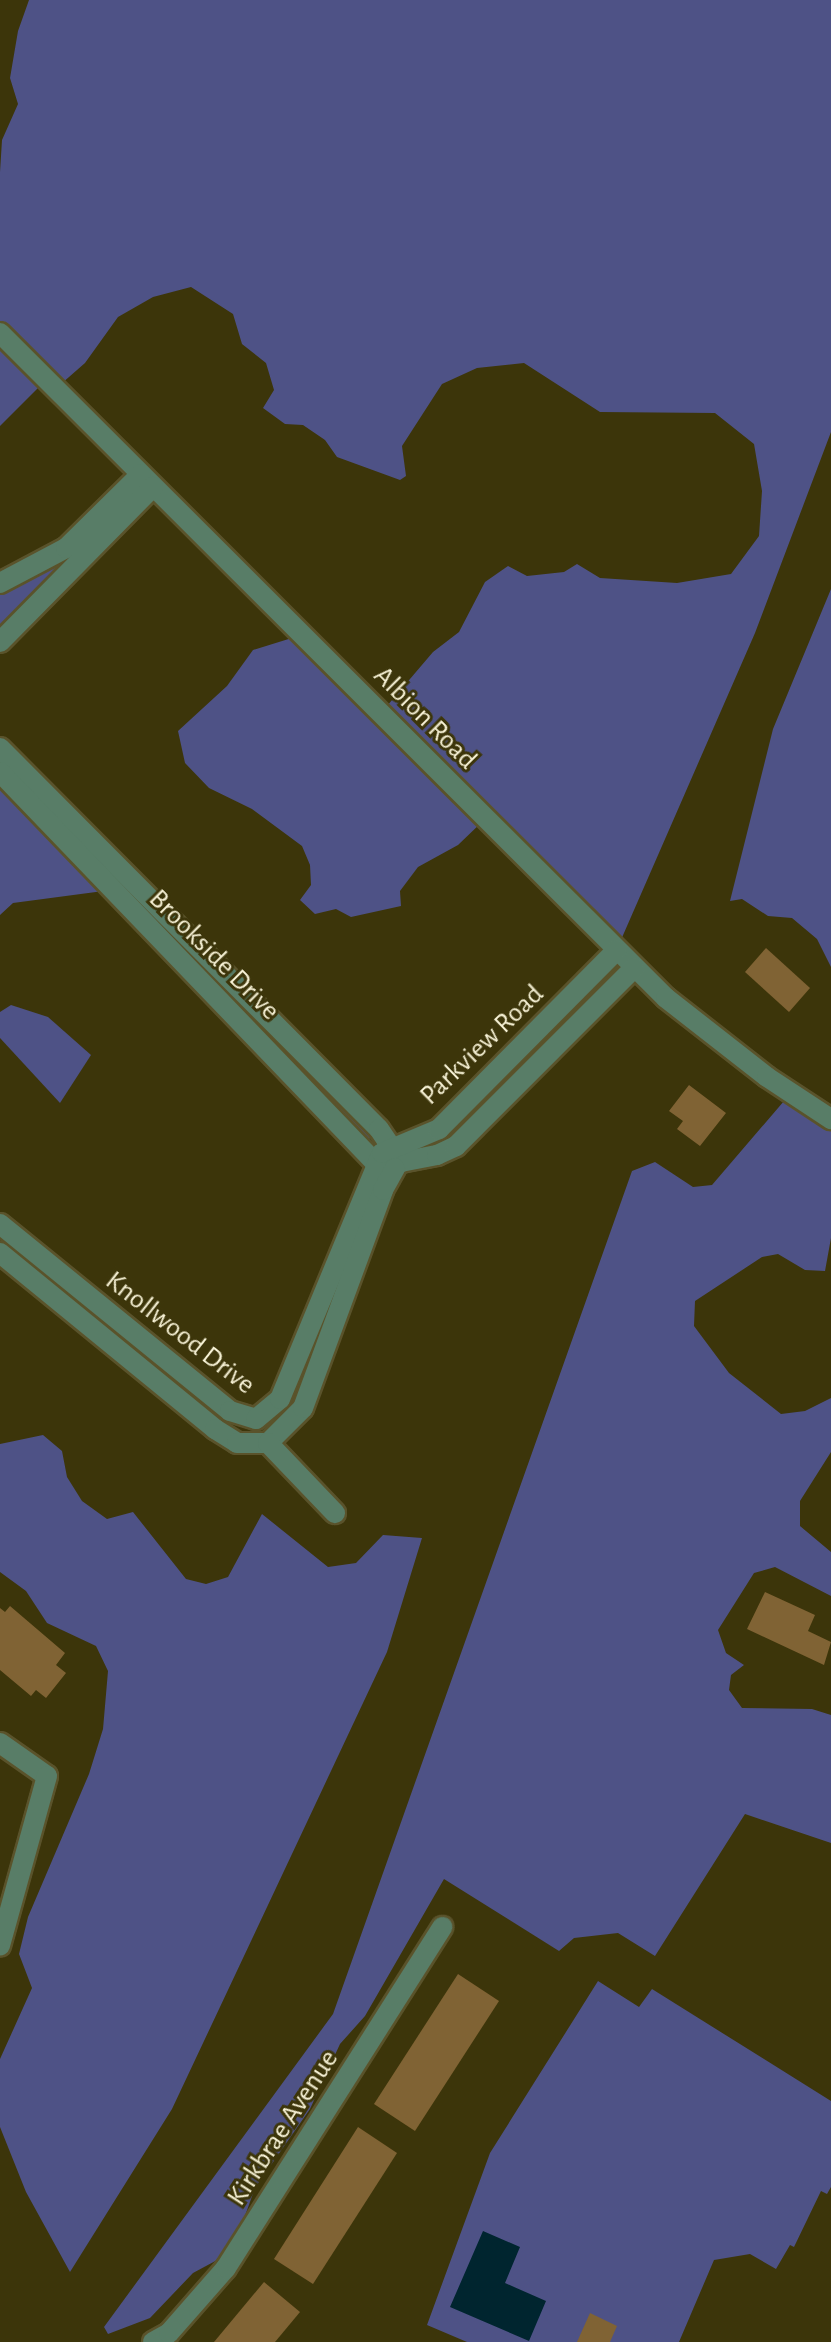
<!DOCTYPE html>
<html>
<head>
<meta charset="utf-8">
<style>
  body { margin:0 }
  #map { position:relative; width:831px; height:2342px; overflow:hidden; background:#3c350a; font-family:"Alegreya Sans",sans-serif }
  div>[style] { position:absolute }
  .green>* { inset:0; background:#4e5286 }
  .water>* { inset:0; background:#00252f }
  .building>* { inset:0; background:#806334 }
  .roads { filter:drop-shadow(2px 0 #5a532b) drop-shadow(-2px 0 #5a532b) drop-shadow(0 2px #5a532b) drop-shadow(0 -2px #5a532b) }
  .street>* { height:20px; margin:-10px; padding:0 10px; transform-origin:10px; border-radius:10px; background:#587d67 }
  span { translate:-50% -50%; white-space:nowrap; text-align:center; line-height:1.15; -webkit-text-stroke:6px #3c350a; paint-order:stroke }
  .street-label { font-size:28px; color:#f7f2d6 }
</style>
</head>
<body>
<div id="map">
  <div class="green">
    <i style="clip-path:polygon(29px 0,831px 0,831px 432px,755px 633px,617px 949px,483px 821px,458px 845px,418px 867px,400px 891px,401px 906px,351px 917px,336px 909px,315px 914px,300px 900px,311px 885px,310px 865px,302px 846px,252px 809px,209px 788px,185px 763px,178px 731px,227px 686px,253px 650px,295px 637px,381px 713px,433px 652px,459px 632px,485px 582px,508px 566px,527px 576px,564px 572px,577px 564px,600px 578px,677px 583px,731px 574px,759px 536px,762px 491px,754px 444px,715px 413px,600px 412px,524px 363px,477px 368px,442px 384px,402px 446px,406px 476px,400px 480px,337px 457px,325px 440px,303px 425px,285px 424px,263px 408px,274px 390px,266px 363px,242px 344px,233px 314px,191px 287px,153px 297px,118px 317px,85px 363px,53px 391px,41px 385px,0 426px,0 172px,2px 140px,18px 104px,10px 78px,18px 31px)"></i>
    <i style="clip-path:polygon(109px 533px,0 642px,0 583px)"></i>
    <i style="clip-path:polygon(831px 589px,831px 967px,817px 939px,792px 918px,768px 916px,742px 899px,730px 901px,773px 729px)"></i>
    <i style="clip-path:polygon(0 748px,216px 966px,201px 981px,111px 890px,13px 903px,0 915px)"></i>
    <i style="clip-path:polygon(582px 987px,599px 1004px,456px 1146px,439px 1129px)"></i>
    <i style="clip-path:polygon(237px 988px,379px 1129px,363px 1145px,222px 1003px)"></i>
    <i style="clip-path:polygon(11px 1005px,48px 1017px,91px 1055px,60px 1103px,0 1038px,0 1012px)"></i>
    <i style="clip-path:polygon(790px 1094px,831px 1120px,831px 1238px,825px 1271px,805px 1270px,778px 1254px,762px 1257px,695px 1301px,694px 1326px,729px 1373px,781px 1414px,805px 1411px,831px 1398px,831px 1452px,800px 1501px,800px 1526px,831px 1552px,831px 1596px,775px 1567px,754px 1573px,718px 1630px,726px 1653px,744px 1665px,731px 1675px,729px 1690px,742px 1708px,812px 1709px,831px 1715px,831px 1843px,745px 1814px,655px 1956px,618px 1933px,574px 1938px,559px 1951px,444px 1879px,365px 2016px,340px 2044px,310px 2109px,255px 2188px,232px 2252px,193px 2273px,150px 2318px,108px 2334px,104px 2327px,333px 2014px,632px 1171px,655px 1162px,693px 1187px,712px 1185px)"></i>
    <i style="clip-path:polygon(43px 1435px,62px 1451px,67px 1477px,82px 1501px,107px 1519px,133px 1512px,186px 1579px,206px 1584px,228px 1577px,262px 1514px,328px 1567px,356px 1563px,383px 1535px,422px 1538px,387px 1652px,172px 2109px,70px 2272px,26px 2192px,0 2127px,0 2059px,32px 1988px,19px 1954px,28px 1917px,89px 1774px,103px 1729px,108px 1671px,96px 1646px,47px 1623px,26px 1591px,0 1572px,0 1444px)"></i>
    <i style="clip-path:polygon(598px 1981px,639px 2007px,652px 1989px,831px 2101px,831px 2187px,827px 2194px,821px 2191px,794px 2247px,790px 2245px,776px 2269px,750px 2254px,714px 2260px,679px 2342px,467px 2342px,427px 2325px,490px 2153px)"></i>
  </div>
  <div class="water">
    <i style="clip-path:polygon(483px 2231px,520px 2247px,505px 2283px,546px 2301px,529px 2341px,450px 2307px)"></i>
  </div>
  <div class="building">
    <i style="clip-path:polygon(766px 948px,810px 988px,789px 1012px,745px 972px)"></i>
    <i style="clip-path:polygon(689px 1085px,726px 1113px,700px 1146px,677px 1129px,683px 1121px,669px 1111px)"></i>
    <i style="clip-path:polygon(765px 1592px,815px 1615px,808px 1631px,831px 1642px,824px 1665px,747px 1629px)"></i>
    <i style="clip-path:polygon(10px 1606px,65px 1653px,56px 1665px,66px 1673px,46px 1698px,36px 1690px,31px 1696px,0 1670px,0 1608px,5px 1612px)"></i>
    <i style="clip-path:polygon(458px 1974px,499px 2001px,415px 2131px,374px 2104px)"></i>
    <i style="clip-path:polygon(358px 2127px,397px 2153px,313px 2284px,274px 2259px)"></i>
    <i style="clip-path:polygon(264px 2282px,300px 2312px,275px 2342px,214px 2342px)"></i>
    <i style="clip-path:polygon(590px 2313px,617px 2326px,610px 2342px,577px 2342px)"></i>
  </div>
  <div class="roads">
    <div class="street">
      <i style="left:0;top:333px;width:941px;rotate:44.96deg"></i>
      <i style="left:666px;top:998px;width:128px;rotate:38deg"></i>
      <i style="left:767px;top:1077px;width:77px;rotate:33.3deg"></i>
      <i style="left:0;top:583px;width:75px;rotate:-27.9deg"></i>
      <i style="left:66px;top:548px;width:105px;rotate:-44.6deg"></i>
      <i style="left:0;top:642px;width:218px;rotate:-45.4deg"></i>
      <i style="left:0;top:748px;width:537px;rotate:45.15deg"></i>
      <i style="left:379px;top:1129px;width:40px;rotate:56deg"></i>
      <i style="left:0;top:772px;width:560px;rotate:46.16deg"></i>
      <i style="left:401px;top:1162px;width:37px;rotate:-11deg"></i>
      <i style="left:437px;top:1155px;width:21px;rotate:-25deg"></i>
      <i style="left:456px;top:1146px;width:252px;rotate:-45deg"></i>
      <i style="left:0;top:1224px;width:296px;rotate:39.1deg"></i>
      <i style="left:230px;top:1411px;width:27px;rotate:17deg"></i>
      <i style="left:256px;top:1419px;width:31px;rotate:-40deg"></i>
      <i style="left:280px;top:1399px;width:266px;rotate:-67.5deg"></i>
      <i style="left:382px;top:1153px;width:62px;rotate:-22.8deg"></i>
      <i style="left:439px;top:1129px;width:252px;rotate:-45.2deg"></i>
      <i style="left:0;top:1253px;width:278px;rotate:39.3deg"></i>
      <i style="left:215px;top:1429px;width:26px;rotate:32deg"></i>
      <i style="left:237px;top:1443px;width:31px"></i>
      <i style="left:268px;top:1443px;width:49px;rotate:-45deg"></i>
      <i style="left:303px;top:1408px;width:232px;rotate:-69.8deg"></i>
      <i style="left:383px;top:1190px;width:25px;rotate:-61deg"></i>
      <i style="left:268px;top:1443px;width:97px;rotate:46.3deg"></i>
      <i style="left:0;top:1743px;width:57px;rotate:35.1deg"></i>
      <i style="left:47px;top:1776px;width:176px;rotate:105.5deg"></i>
      <i style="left:153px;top:2342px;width:18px;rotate:-29deg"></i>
      <i style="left:169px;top:2333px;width:86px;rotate:-48.8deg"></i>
      <i style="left:226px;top:2268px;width:404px;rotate:-57.6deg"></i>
    </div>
  </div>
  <div class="street-label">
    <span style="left:425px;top:718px;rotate:45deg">Albion Road</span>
    <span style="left:214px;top:955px;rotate:45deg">Brookside Drive</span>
    <span style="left:482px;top:1045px;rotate:-44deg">Parkview Road</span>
    <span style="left:180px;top:1333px;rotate:38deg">Knollwood Drive</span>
    <span style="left:283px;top:2128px;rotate:-57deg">Kirkbrae Avenue</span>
  </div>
</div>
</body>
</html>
